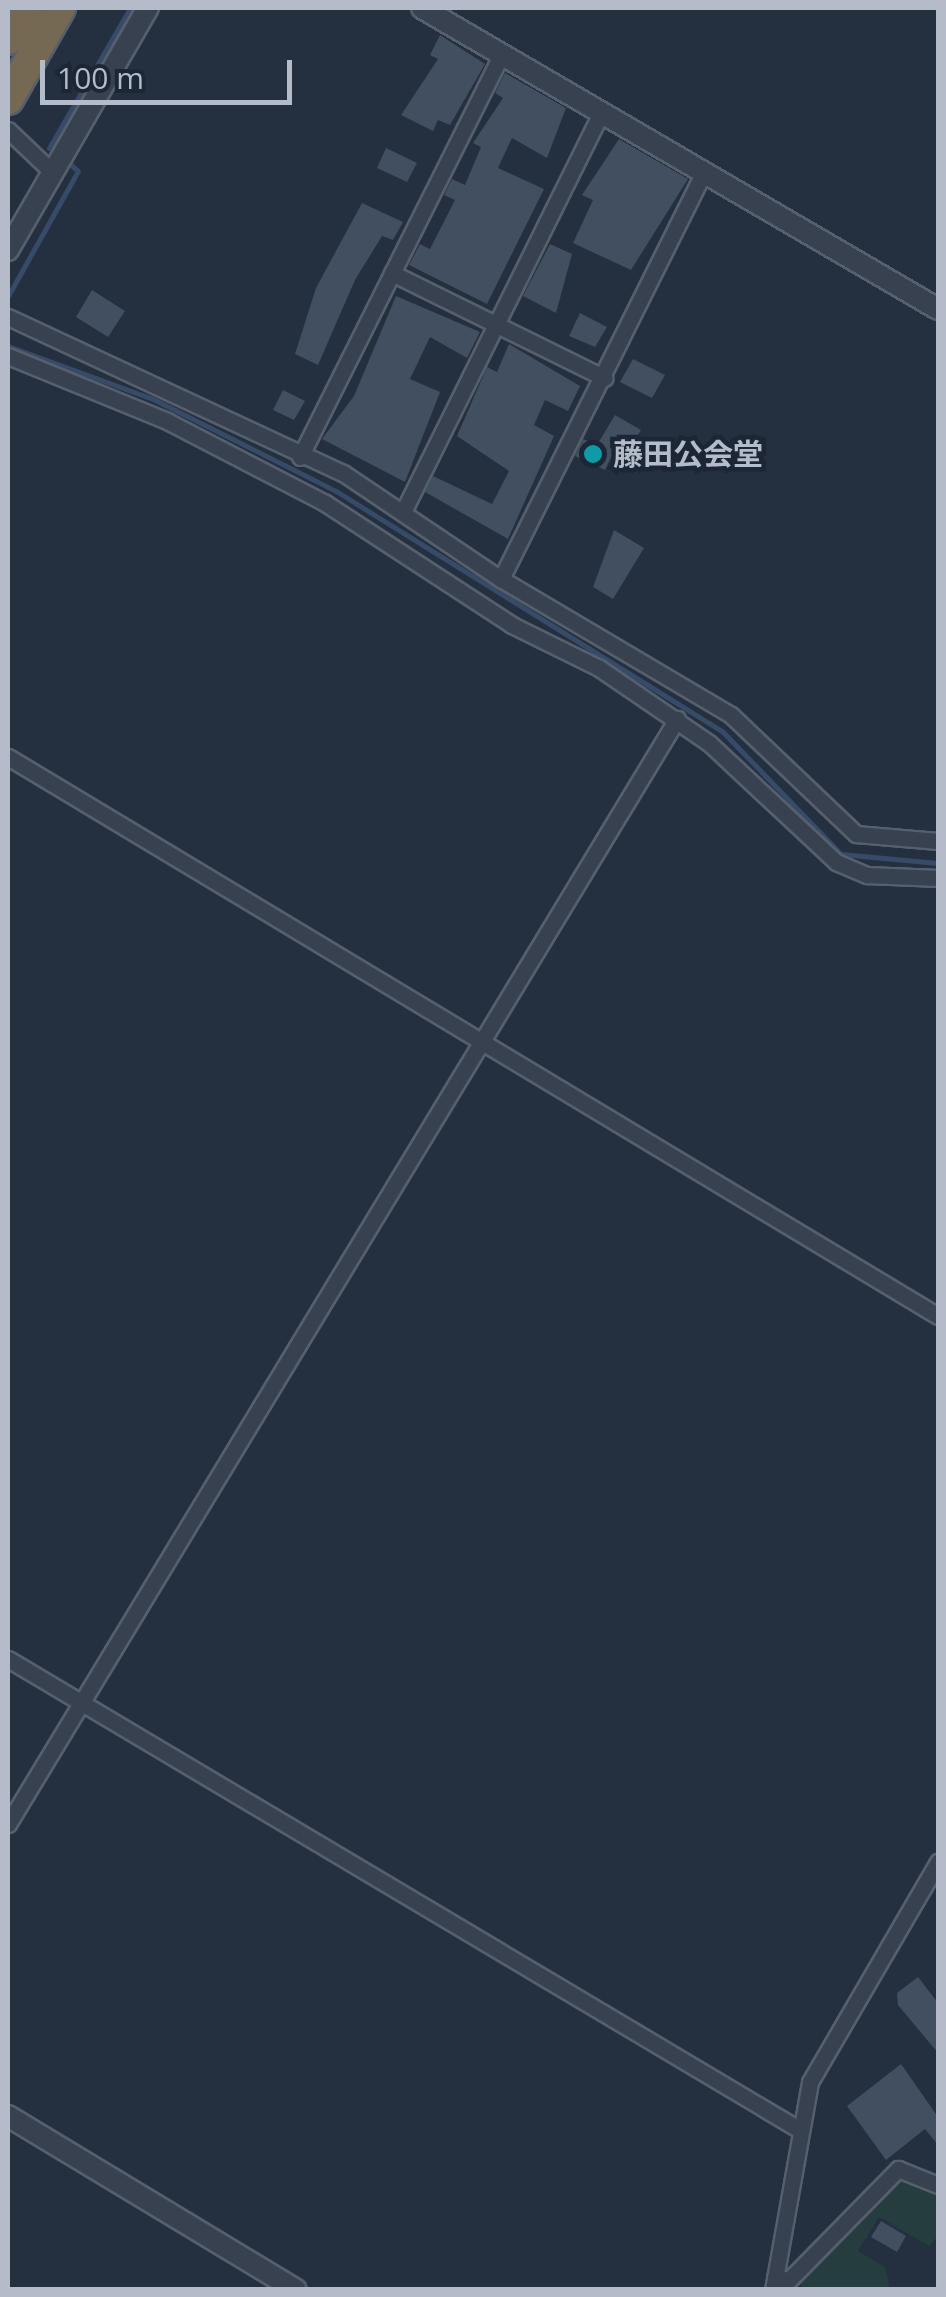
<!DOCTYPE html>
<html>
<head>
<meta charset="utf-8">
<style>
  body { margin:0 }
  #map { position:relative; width:946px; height:2297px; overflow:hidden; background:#242f3f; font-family:"Open Sans","Noto Sans JP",sans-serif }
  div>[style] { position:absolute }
  .green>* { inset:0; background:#263d40 }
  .stream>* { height:5px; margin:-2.5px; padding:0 2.5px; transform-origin:2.5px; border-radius:2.5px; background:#374a67 }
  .building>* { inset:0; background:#424f61 }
  .roads { filter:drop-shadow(2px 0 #565f6d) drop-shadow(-2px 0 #565f6d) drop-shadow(0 2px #565f6d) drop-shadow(0 -2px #565f6d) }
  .minor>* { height:15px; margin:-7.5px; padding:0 7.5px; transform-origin:7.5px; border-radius:7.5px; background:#38414f }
  .tertiary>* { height:20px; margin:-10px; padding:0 10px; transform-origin:10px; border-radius:10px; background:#38414f }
  .motorway>* { height:30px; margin:-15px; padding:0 15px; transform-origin:15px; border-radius:15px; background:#756954 }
  .dots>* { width:28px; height:28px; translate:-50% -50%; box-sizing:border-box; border:5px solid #1d2634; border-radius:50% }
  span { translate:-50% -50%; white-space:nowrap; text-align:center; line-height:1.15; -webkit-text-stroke:9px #1d2634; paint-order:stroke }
  .poi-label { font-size:30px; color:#b4bcca; font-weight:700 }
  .left { translate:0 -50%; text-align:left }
  .frame { position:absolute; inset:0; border:10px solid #b4bcca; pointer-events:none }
  .scale { position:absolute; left:40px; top:60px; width:252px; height:45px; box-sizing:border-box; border:5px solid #b4bcca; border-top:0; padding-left:12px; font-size:30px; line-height:35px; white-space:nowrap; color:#b4bcca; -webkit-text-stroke:8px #1d2634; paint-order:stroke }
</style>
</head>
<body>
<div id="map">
  <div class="green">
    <i style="clip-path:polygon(898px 2179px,938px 2196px,938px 2236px,929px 2246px,879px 2217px,858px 2251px,885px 2267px,890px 2289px,803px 2289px,799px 2277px)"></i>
  </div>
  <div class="stream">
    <i style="left:49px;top:148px;width:162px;rotate:-59.9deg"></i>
    <i style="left:8px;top:296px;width:143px;rotate:-60.8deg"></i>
    <i style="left:78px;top:171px;width:11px;rotate:-139deg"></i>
    <i style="left:8px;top:346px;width:154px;rotate:20.1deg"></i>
    <i style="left:153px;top:399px;width:205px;rotate:26.7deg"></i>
    <i style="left:336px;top:491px;width:456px;rotate:31.9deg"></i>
    <i style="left:723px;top:732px;width:170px;rotate:46deg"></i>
    <i style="left:841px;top:854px;width:97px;rotate:5.3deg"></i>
  </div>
  <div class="building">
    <i style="clip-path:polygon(440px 35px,485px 64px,450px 125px,438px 120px,433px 131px,401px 115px,438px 59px,430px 55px)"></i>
    <i style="clip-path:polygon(505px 73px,566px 108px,547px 158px,512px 138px,498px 168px,544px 189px,487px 304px,409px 265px,420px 244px,430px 249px,455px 200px,444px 195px,452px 179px,465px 185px,481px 147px,473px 143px,503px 98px,495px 93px)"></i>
    <i style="clip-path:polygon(619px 139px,688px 179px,631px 270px,573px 243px,593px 200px,582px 195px)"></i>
    <i style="clip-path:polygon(386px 148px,417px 163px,407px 182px,377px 168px)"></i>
    <i style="clip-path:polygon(362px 203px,403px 222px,393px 240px,382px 236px,355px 280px,318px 365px,295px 354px,316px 288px)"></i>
    <i style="clip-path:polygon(550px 244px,572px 254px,556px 313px,523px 296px)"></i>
    <i style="clip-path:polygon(92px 290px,125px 311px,108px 337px,76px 317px)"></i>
    <i style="clip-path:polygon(396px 296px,480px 332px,467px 358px,430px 337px,410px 379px,440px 392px,405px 482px,322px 439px,354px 396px)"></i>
    <i style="clip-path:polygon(580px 313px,607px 327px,595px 347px,569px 336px)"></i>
    <i style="clip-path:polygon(509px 344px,580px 386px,568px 411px,545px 400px,534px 425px,554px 436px,508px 539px,425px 492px,433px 476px,492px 504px,509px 471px,457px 436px,487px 367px,497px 372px)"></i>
    <i style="clip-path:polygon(633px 359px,665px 375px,652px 398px,620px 382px)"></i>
    <i style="clip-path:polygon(283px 390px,305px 401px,294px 420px,273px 410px)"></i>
    <i style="clip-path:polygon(615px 415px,641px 430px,632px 445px,620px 439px,605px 470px,575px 456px,583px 439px,597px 445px)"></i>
    <i style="clip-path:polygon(614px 530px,644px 548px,613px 599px,593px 587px)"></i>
    <i style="clip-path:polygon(918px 1977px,938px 2003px,938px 2053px,898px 2005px,897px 1993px)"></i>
    <i style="clip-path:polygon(901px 2064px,938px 2117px,938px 2145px,925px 2129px,886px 2160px,847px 2106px)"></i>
    <i style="clip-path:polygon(881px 2221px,906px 2236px,897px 2252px,871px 2237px)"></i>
  </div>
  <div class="roads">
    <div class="minor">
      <i style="left:8px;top:130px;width:59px;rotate:43.6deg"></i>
      <i style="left:392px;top:273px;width:237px;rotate:26.3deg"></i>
      <i style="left:8px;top:317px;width:370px;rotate:25deg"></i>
      <i style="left:343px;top:473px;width:190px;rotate:33.9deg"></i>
      <i style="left:501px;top:579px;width:453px;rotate:-63.5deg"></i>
      <i style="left:8px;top:356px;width:172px;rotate:22.2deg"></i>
      <i style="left:167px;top:421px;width:178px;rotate:27.4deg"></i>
      <i style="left:325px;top:503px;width:223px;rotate:33.1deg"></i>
      <i style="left:512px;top:625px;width:97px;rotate:26.3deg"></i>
      <i style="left:599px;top:668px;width:133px;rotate:34.3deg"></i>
      <i style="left:709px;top:743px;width:174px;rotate:43.1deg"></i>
      <i style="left:836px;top:862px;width:34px;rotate:23deg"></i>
      <i style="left:867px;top:875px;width:71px;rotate:2.4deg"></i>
      <i style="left:300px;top:457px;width:451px;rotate:-63.4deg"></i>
      <i style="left:403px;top:512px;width:445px;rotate:-63.6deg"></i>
      <i style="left:501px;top:579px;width:267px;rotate:30.6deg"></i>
      <i style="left:731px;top:715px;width:173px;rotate:43.6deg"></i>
      <i style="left:856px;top:834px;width:82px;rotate:4.9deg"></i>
      <i style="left:8px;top:757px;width:1085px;rotate:31.01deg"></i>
      <i style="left:8px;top:1659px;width:921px;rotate:30.74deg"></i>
      <i style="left:8px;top:1824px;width:1292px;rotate:-58.81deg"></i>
      <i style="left:775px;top:2278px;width:14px;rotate:8deg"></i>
      <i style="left:789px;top:2280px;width:156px;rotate:-45.5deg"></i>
      <i style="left:898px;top:2169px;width:43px;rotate:21.8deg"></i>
      <i style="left:773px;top:2290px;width:211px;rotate:-79.9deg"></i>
      <i style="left:810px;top:2082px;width:255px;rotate:-59.8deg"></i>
    </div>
    <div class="tertiary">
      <i style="left:422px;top:8px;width:597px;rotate:30.26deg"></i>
      <i style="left:8px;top:250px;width:280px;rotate:-60deg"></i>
      <i style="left:8px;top:2116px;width:336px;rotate:31.1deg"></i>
    </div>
    <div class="motorway">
      <i style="left:8px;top:39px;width:36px;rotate:-60deg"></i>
      <i style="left:8px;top:99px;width:105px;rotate:-60.3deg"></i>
    </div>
  </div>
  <div class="dots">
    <i style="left:593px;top:454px;background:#0f9aa8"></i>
  </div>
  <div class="poi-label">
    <span class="left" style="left:613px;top:454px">藤田公会堂</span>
  </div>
  <div class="frame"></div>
  <div class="scale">100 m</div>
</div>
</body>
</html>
